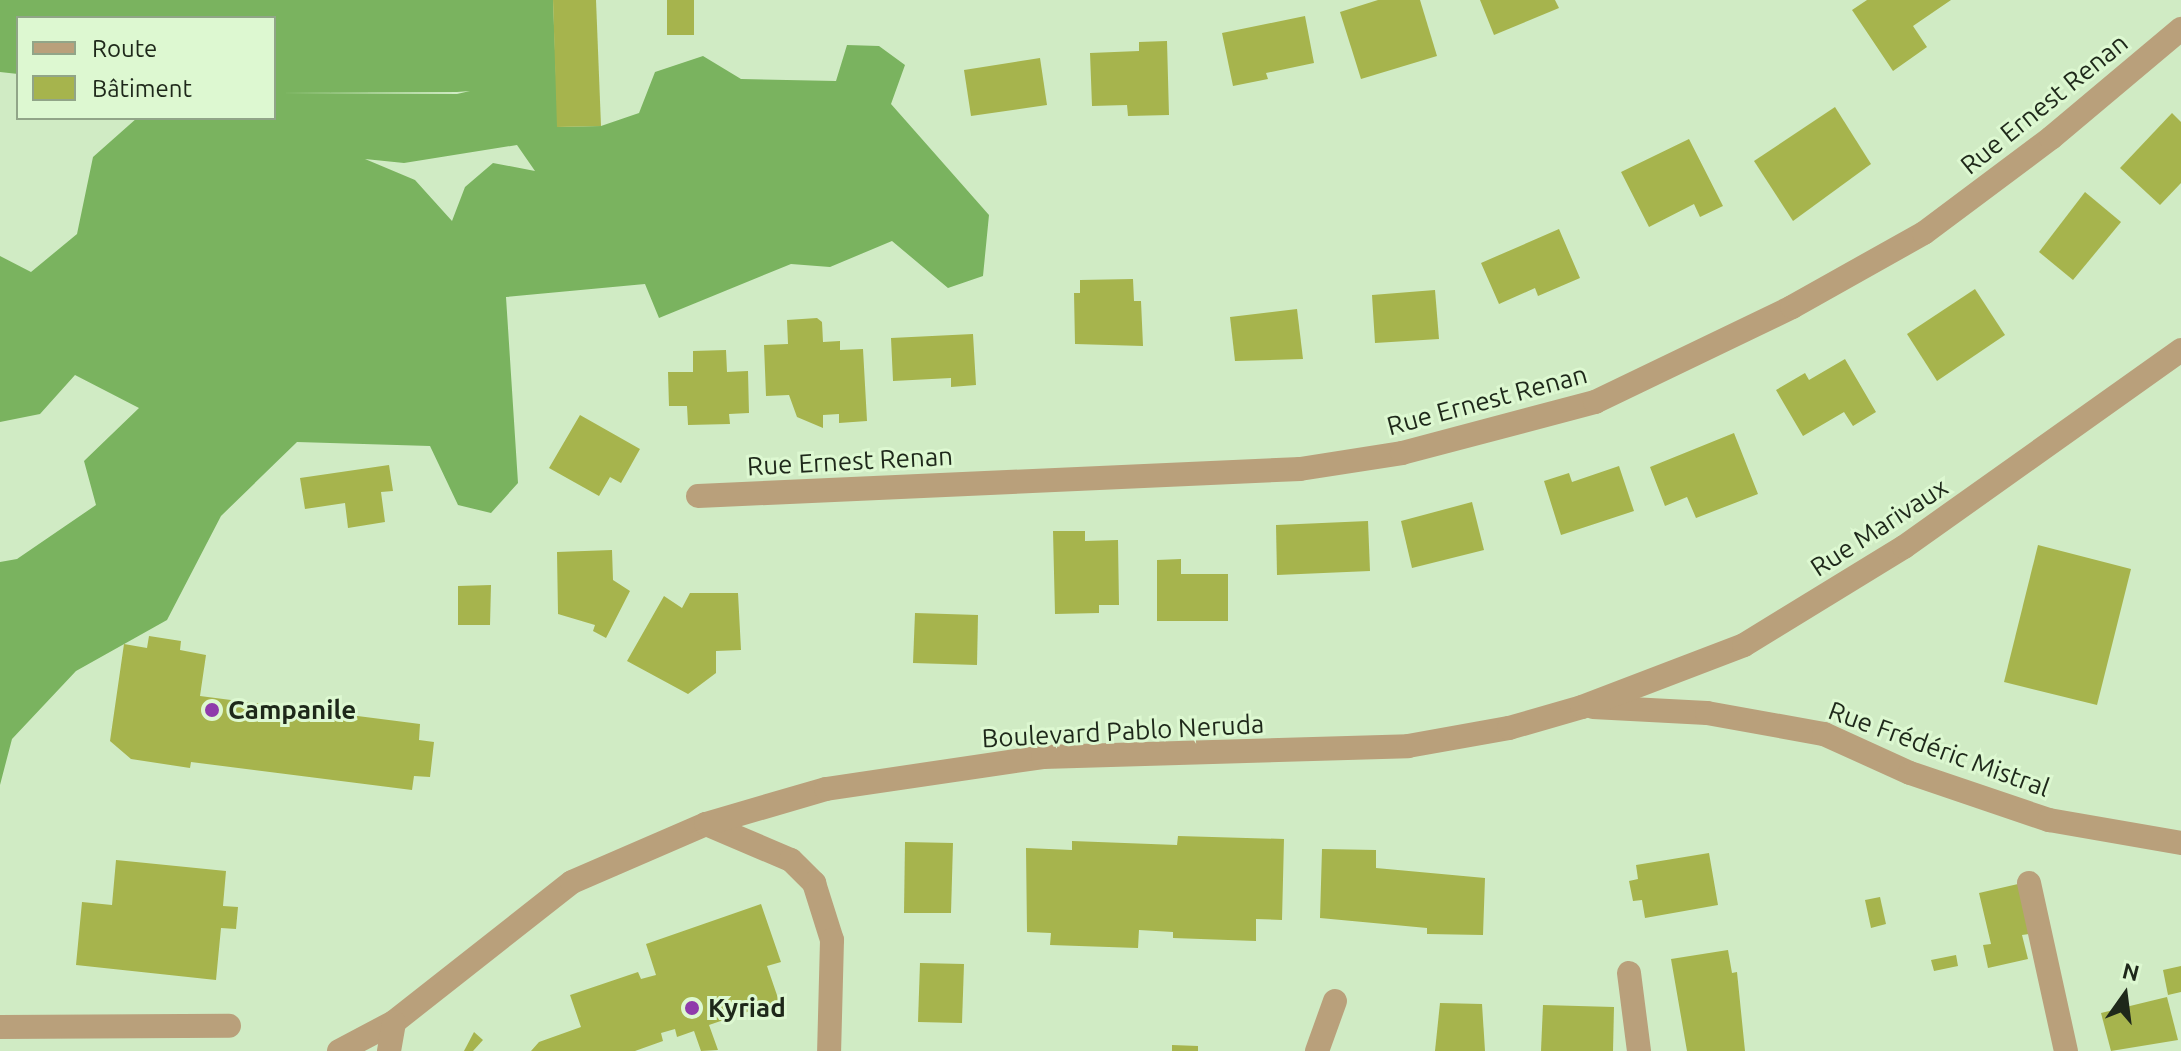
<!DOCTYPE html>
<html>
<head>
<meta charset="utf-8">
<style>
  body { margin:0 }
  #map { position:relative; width:2181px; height:1051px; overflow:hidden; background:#d0ebc4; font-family:Ubuntu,sans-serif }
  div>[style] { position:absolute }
  .forest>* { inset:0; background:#7ab35f }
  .building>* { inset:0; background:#a6b44d }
  .minor>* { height:24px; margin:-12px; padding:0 12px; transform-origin:12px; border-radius:12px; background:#b9a07b }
  .dots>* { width:22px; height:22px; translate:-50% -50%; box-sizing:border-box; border:4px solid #ddf8d1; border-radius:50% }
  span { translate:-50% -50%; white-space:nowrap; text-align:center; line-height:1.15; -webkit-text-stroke:6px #ddf8d1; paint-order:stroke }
  .street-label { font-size:26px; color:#1e281a }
  .poi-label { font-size:26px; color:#1e281a; font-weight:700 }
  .left { translate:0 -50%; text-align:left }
  .legend { position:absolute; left:16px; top:16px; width:260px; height:104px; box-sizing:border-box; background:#ddf8d1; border:2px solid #91a588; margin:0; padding:10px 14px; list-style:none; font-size:24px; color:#1e281a }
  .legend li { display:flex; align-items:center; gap:16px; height:40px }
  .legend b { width:40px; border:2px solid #91a588 }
  .north { position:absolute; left:2085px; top:955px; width:80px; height:80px; -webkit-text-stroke:6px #ddf8d1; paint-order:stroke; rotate:14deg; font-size:22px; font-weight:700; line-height:32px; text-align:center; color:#1e281a }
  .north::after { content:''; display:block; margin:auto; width:28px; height:36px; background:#1e281a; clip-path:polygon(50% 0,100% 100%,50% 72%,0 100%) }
</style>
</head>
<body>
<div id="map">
  <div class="forest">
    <i style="clip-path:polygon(evenodd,0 0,553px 0,558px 127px,601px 126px,639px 113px,655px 72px,703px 56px,741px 79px,836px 81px,847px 45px,879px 46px,905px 65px,891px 104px,989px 215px,983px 276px,948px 288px,892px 241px,830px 267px,791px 264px,659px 318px,645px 284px,506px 297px,518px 483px,491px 513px,458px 505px,430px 446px,297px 442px,221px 516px,167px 620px,76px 671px,12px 739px,0 785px,0 562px,17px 559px,96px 505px,84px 461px,139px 408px,75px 375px,40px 414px,0 422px,0 256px,31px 272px,77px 234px,93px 157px,137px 118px,274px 118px,274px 18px,18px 18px,18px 74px,0 72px,0 0,470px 91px,457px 94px,280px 93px,457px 92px,470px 91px,0 0,517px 145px,535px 171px,493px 163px,465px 187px,452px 221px,415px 180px,365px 159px,404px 163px,517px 145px)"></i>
  </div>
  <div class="building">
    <i style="clip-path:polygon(553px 0,596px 0,601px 126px,557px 127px)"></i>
    <i style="clip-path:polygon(667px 0,694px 0,694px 35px,667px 35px)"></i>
    <i style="clip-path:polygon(1378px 0,1420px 0,1437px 56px,1361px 79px,1340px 12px)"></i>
    <i style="clip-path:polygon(1480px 0,1555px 0,1559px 8px,1494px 35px)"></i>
    <i style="clip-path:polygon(1867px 0,1951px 0,1913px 26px,1927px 47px,1893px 71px,1852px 10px)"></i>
    <i style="clip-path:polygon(1305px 16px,1314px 63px,1266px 73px,1268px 79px,1233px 86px,1222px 33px)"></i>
    <i style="clip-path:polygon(1167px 41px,1169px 115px,1128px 116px,1127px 105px,1092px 106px,1090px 53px,1139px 51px,1139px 42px)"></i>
    <i style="clip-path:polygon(1040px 58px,1047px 105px,971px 116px,964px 70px)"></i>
    <i style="clip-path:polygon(1835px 107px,1871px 164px,1793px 221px,1754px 161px)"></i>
    <i style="clip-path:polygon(2172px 113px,2181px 122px,2181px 183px,2160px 205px,2120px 168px)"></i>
    <i style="clip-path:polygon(1689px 139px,1723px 206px,1700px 217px,1694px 204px,1649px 227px,1621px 172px)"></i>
    <i style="clip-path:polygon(2085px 192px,2121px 222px,2073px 280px,2039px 252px)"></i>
    <i style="clip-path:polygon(1559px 229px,1580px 278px,1538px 296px,1535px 288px,1499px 304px,1481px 263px)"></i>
    <i style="clip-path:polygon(1133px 279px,1134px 301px,1141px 301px,1143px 346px,1075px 344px,1074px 293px,1080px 293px,1080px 280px)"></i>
    <i style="clip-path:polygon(1975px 289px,2005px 335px,1937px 381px,1907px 334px)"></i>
    <i style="clip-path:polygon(1435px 290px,1439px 339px,1375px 343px,1372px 295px)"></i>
    <i style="clip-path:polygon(1297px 309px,1303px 359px,1235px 361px,1230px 317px)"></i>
    <i style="clip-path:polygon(817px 318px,822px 322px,823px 342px,840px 341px,840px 350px,863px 349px,867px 421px,839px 423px,839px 414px,823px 415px,823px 428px,797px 417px,789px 395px,766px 396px,764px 345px,788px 344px,787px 320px)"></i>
    <i style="clip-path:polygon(973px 334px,976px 385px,951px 387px,951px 378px,893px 381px,891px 338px)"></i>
    <i style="clip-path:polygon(726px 350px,727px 372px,748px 371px,749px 413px,729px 414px,730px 424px,688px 425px,687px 406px,669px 406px,668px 372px,693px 372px,693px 351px)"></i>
    <i style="clip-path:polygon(1845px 359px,1876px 412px,1853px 426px,1844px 412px,1803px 436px,1776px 390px,1805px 373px,1809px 380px)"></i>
    <i style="clip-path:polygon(580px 415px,640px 449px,621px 483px,610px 477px,599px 496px,549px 468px)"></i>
    <i style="clip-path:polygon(1734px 433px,1758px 494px,1696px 518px,1687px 497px,1665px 506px,1650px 467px)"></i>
    <i style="clip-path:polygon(389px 465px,393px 491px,381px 492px,385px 522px,348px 528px,345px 503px,305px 509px,300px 478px)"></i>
    <i style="clip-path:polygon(1619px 466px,1634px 511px,1561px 535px,1544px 481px,1569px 473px,1572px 482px)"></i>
    <i style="clip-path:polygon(1472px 502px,1484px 550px,1412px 568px,1401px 521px)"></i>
    <i style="clip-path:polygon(1368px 521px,1370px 571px,1277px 575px,1276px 525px)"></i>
    <i style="clip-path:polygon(1053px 531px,1085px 531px,1085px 541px,1118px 540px,1119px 605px,1099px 605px,1099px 613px,1055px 614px)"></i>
    <i style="clip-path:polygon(2038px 545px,2131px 569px,2097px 705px,2004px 682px)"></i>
    <i style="clip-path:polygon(612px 550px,613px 580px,630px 591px,606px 638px,593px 631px,595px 625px,558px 614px,557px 552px)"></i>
    <i style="clip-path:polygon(1181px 559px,1181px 574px,1228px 574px,1228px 621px,1157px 621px,1157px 560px)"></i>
    <i style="clip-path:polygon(491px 585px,490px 625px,458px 625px,458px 586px)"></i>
    <i style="clip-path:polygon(690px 593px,738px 593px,741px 650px,716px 651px,716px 673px,688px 694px,627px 661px,664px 596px,682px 608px)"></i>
    <i style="clip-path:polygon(915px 613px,978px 615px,977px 665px,913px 663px)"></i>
    <i style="clip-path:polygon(149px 636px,181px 641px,180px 650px,206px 655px,200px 696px,420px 724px,419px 740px,434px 742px,430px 777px,414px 776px,412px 790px,191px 762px,190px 768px,131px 759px,110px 741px,124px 644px,147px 648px)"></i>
    <i style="clip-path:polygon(1178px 836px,1284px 839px,1282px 920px,1256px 919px,1256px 941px,1173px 938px,1173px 932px,1139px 930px,1138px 948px,1050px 945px,1051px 933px,1027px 932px,1026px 848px,1072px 850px,1072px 841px,1177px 845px)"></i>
    <i style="clip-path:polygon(905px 842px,953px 843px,951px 913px,904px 913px)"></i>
    <i style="clip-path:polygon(1322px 849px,1376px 850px,1376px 868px,1485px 878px,1483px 935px,1427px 934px,1427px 928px,1320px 918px)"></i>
    <i style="clip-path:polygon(1709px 853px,1718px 905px,1645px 918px,1642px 900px,1633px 901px,1629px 881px,1638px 879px,1636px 865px)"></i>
    <i style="clip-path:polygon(116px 860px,226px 871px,223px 906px,238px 907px,236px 929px,221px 928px,216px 980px,76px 965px,82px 902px,112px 905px)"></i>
    <i style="clip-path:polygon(2018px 884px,2029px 934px,2022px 935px,2028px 959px,1988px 968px,1983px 945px,1991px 944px,1979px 893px)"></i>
    <i style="clip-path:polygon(1880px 897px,1886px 924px,1871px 928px,1865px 900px)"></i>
    <i style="clip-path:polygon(761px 904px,781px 962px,767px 966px,779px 1001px,709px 1025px,718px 1050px,701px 1051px,694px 1031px,677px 1037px,675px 1029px,661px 1033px,663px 1041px,635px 1051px,531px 1051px,539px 1042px,581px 1027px,570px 995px,638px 972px,641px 979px,656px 975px,646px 944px)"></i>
    <i style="clip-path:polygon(1728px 950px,1732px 973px,1737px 972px,1745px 1051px,1687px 1051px,1671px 959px)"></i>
    <i style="clip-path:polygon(1956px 955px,1958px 966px,1934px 971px,1931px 960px)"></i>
    <i style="clip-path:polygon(920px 963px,964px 964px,962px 1023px,918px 1022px)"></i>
    <i style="clip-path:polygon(2181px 966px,2181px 992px,2168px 995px,2163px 970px)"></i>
    <i style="clip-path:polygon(2167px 997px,2178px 1040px,2111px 1051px,2101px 1013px)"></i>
    <i style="clip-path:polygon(1440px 1003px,1482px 1004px,1485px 1051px,1435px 1051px)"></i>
    <i style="clip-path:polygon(1543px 1005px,1614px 1007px,1613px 1051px,1541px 1051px)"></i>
    <i style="clip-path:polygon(474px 1032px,483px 1040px,473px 1051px,464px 1051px)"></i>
    <i style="clip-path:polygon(1172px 1045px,1198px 1046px,1198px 1051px,1172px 1051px)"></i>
  </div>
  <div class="minor">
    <i style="left:698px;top:496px;width:603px;rotate:-2.57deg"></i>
    <i style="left:1300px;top:469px;width:103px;rotate:-8.9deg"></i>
    <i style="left:1402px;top:453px;width:200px;rotate:-14.8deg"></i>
    <i style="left:1595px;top:402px;width:219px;rotate:-25.7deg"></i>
    <i style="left:1792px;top:307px;width:151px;rotate:-29.3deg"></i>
    <i style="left:1924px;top:233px;width:159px;rotate:-36.8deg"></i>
    <i style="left:2051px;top:138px;width:170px;rotate:-40deg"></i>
    <i style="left:1593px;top:707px;width:114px;rotate:3deg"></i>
    <i style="left:1707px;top:713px;width:119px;rotate:10.2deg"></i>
    <i style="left:1824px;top:734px;width:94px;rotate:24.4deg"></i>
    <i style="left:1910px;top:773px;width:147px;rotate:18.7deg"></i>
    <i style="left:2049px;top:820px;width:134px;rotate:9.9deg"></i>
    <i style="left:706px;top:824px;width:92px;rotate:23deg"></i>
    <i style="left:791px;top:860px;width:33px;rotate:45deg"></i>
    <i style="left:814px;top:883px;width:60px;rotate:72.5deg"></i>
    <i style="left:832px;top:940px;width:111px;rotate:91.5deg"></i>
    <i style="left:2029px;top:883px;width:172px;rotate:77.6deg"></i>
    <i style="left:1629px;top:973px;width:79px;rotate:82.7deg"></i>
    <i style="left:0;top:1027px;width:229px;rotate:-0.3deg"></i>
    <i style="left:339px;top:1051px;width:62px;rotate:-27.8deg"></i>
    <i style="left:394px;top:1022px;width:226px;rotate:-38.2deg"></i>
    <i style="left:572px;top:882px;width:146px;rotate:-23.4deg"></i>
    <i style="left:706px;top:824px;width:125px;rotate:-16.3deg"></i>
    <i style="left:826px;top:789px;width:219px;rotate:-8.4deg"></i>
    <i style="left:1043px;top:757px;width:365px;rotate:-1.7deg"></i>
    <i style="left:1408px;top:746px;width:103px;rotate:-10.1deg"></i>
    <i style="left:1509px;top:728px;width:76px;rotate:-16deg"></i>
    <i style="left:1582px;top:707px;width:173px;rotate:-20.9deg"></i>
    <i style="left:1744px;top:645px;width:188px;rotate:-31.5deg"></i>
    <i style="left:1904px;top:547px;width:340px;rotate:-35.4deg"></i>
    <i style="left:389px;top:1051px;width:29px;rotate:-80deg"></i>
    <i style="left:1317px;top:1051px;width:53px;rotate:-70.2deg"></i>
  </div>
  <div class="dots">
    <i style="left:212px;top:710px;background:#8f3cab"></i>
    <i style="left:692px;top:1008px;background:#8f3cab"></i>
  </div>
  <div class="street-label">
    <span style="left:2044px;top:104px;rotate:-39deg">Rue Ernest Renan</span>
    <span style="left:1487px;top:400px;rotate:-15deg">Rue Ernest Renan</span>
    <span style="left:850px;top:461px;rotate:-3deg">Rue Ernest Renan</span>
    <span style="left:1879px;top:527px;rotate:-33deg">Rue Marivaux</span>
    <span style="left:1123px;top:731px;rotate:-3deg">Boulevard Pablo Neruda</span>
    <span style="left:1939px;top:749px;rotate:20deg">Rue Frédéric Mistral</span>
  </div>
  <div class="poi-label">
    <span class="left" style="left:228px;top:710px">Campanile</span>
    <span class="left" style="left:708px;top:1008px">Kyriad</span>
  </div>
  <ul class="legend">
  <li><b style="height:10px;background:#b9a07b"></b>Route</li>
  <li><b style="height:22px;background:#a6b44d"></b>Bâtiment</li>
  </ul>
  <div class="north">N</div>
</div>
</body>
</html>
